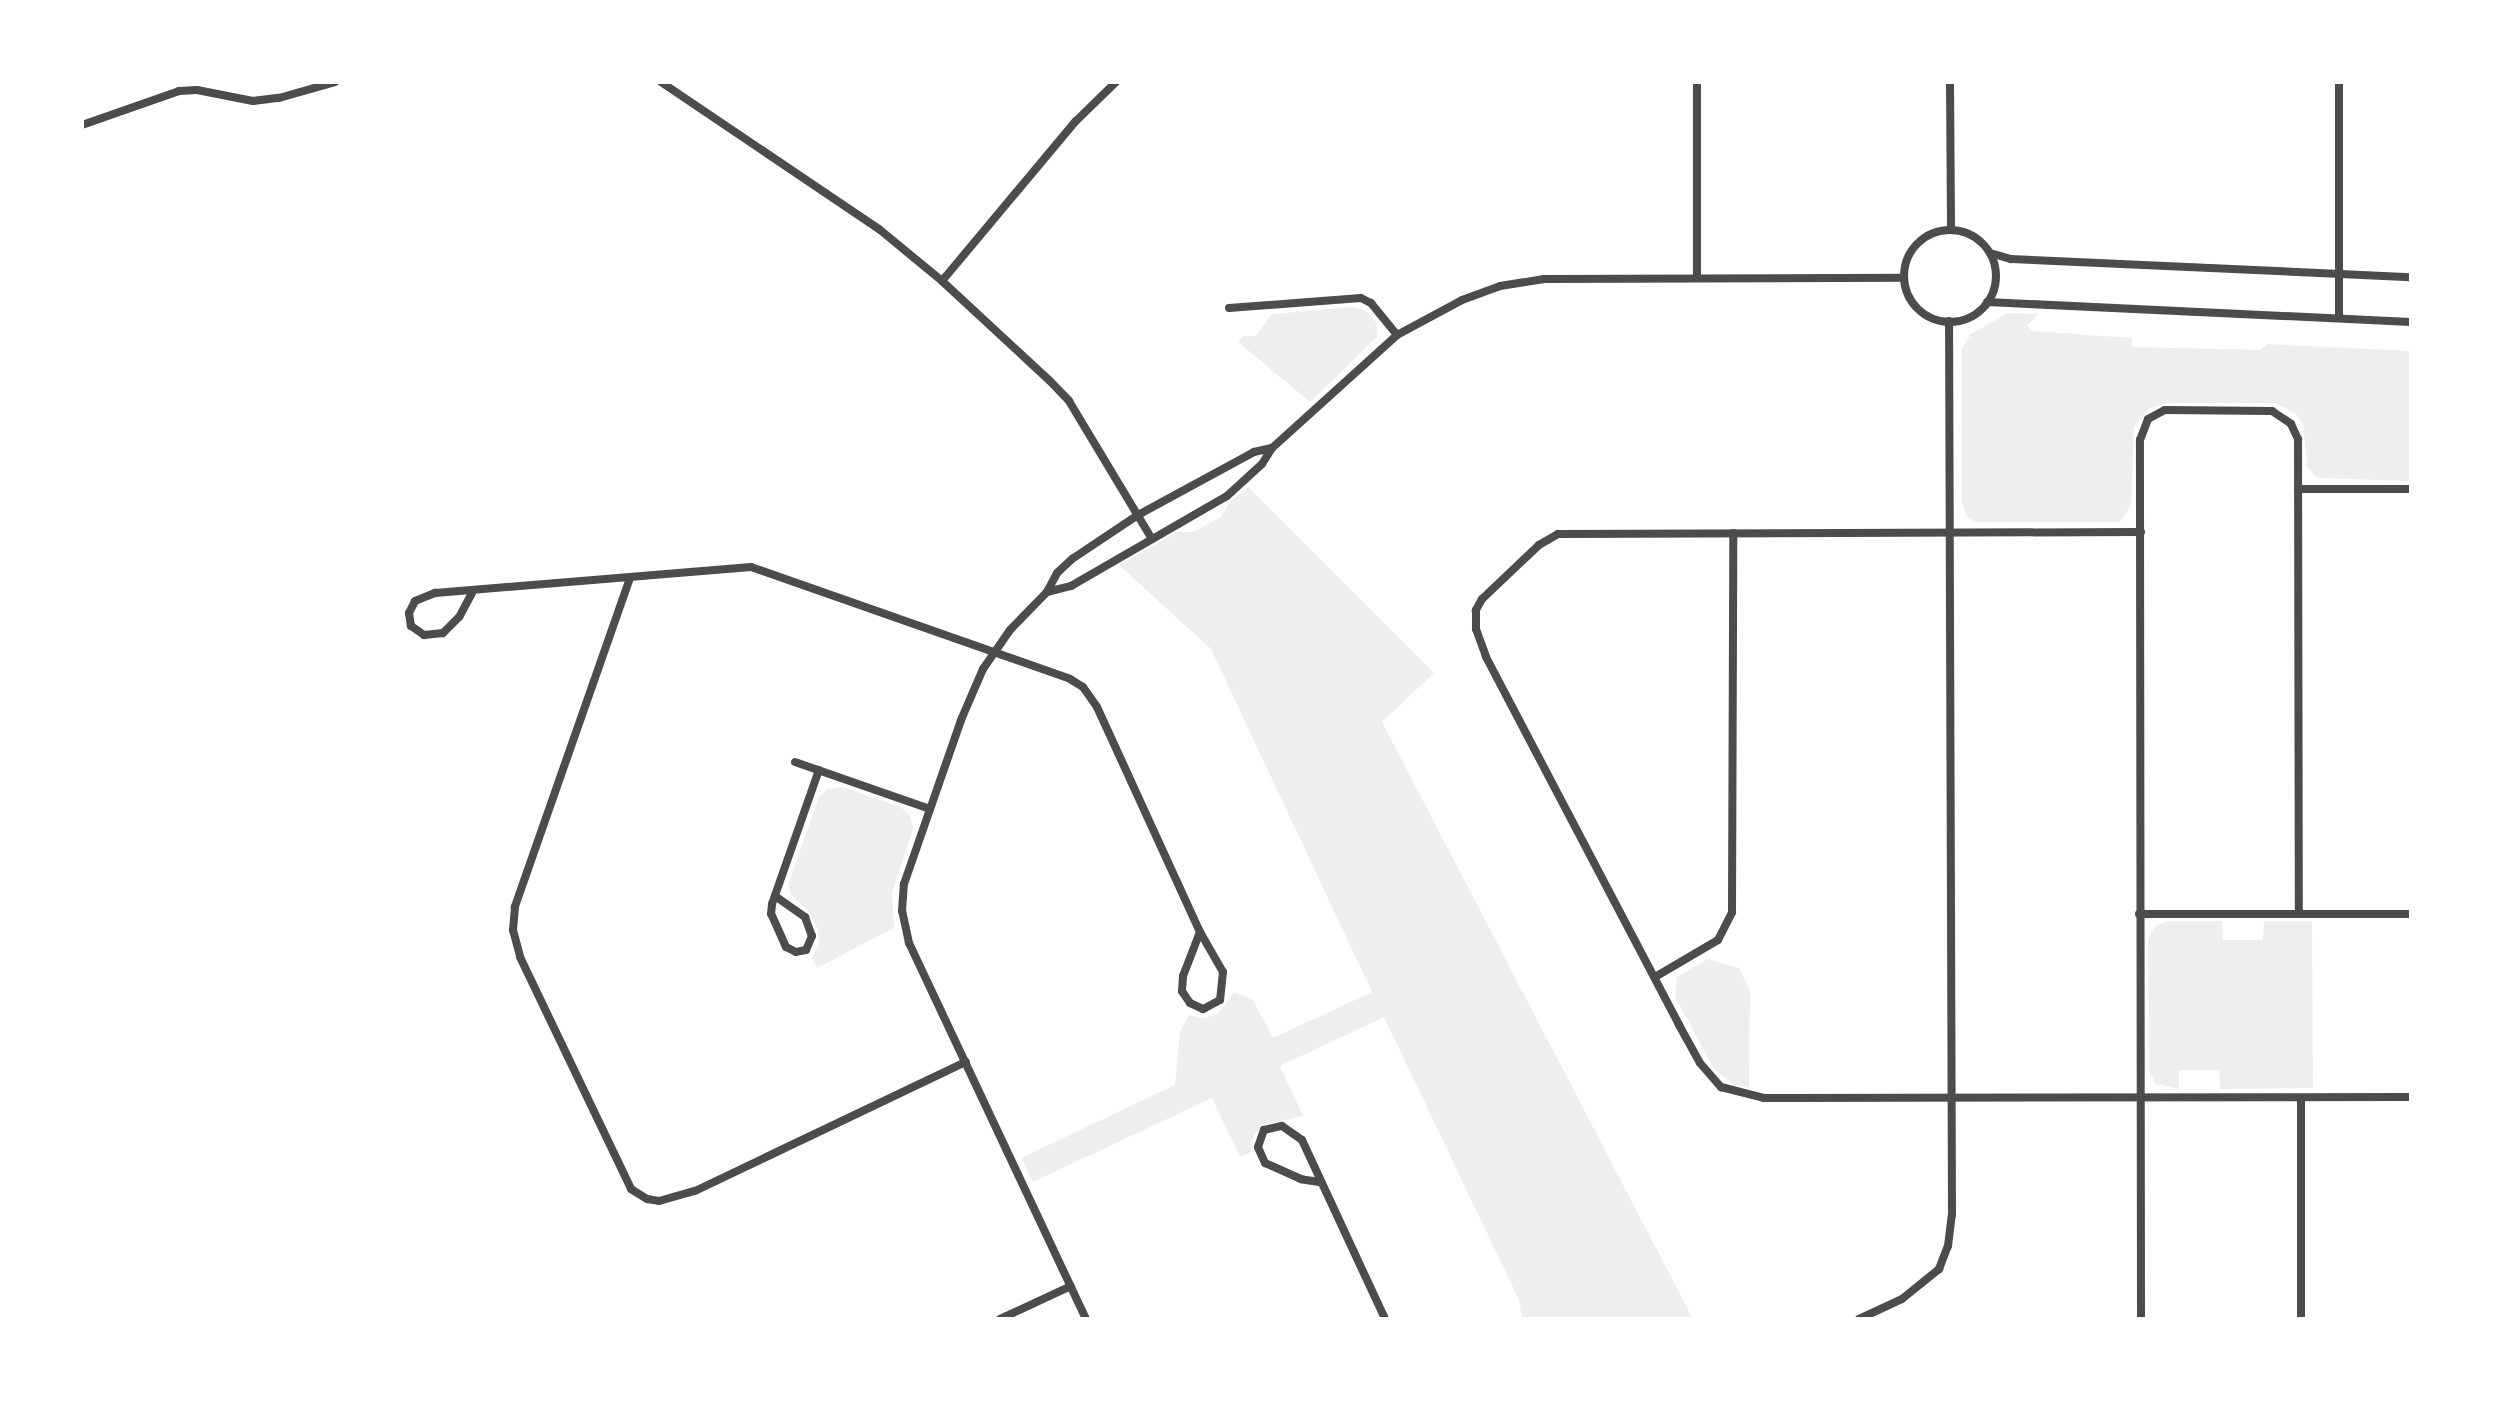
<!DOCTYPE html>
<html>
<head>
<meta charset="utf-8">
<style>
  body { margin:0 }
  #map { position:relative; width:2493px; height:1401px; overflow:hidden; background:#fff; font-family:"Zilla Slab",serif }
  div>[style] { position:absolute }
  .green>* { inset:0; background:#eee }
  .minor>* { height:8px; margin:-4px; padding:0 4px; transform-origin:4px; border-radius:4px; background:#4c4c4c }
  .minor>.ring { margin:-4px; padding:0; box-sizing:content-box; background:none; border:8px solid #4c4c4c; border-radius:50% }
  span { translate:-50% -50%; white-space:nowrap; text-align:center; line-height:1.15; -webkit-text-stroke:6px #fff; paint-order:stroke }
  .frame { position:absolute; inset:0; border:84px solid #fff; pointer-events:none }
</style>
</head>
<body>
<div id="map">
  <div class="green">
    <i style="clip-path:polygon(1353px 307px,1367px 312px,1376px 322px,1378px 336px,1310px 402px,1238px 342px,1243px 336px,1256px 336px,1272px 314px)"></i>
    <i style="clip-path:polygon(2008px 313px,2038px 314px,2027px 326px,2033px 331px,2132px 338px,2132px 347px,2260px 350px,2267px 344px,2411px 351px,2411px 481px,2317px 478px,2307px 466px,2303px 425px,2295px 413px,2275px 403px,2168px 403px,2150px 408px,2134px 427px,2131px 506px,2120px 522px,1976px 522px,1967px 517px,1962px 503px,1962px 348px,1971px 334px)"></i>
    <i style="clip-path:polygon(1248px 487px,1434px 673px,1382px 722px,1693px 1319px,1522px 1319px,1519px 1300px,1384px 1017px,1280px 1066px,1303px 1116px,1263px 1125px,1253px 1137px,1250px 1153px,1240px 1157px,1212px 1098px,1033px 1182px,1021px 1158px,1175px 1085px,1180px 1032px,1189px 1015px,1204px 1018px,1218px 1014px,1234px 992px,1253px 1000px,1273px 1038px,1372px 992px,1211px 649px,1119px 565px,1177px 532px,1193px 532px,1221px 517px,1230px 501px)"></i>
    <i style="clip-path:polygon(841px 787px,901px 807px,910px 816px,913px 829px,892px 893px,894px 928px,817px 968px,812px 957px,819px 945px,818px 930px,809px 912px,791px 895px,788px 885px,819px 797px,828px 789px)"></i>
    <i style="clip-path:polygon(2168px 921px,2222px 921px,2223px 940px,2263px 940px,2264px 921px,2312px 921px,2313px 1088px,2220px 1089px,2219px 1070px,2179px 1070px,2179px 1089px,2156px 1084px,2149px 1072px,2148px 940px,2155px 926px)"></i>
    <i style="clip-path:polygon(1708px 959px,1739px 968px,1750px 991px,1749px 1088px,1733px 1084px,1714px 1069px,1675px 997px,1677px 977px)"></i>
  </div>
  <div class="minor">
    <i style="left:661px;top:82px;width:263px;rotate:34deg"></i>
    <i style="left:879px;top:229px;width:82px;rotate:39.5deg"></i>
    <i style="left:942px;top:281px;width:146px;rotate:42.8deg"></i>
    <i style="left:1049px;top:380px;width:29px;rotate:46deg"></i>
    <i style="left:1069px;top:401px;width:161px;rotate:59deg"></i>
    <i style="left:1950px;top:82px;width:148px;rotate:89.6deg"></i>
    <i style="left:82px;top:125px;width:103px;rotate:-19.3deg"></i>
    <i style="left:179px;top:91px;width:18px;rotate:-3deg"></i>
    <i style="left:197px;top:90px;width:57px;rotate:11.1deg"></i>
    <i style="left:253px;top:101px;width:26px;rotate:-7deg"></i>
    <i style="left:279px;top:98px;width:58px;rotate:-15.9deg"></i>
    <i class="ring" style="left:1904px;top:230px;width:84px;height:84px"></i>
    <i style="left:1990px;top:253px;width:22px;rotate:16deg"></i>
    <i style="left:2011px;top:259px;width:400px;rotate:2.6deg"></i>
    <i style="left:1697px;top:277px;width:195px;rotate:-90deg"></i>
    <i style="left:942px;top:281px;width:209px;rotate:-50.1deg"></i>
    <i style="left:1076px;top:121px;width:56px;rotate:-44.3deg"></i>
    <i style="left:1987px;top:302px;width:424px;rotate:2.7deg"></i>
    <i style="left:1229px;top:308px;width:132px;rotate:-4.3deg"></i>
    <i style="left:1361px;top:298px;width:11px;rotate:27deg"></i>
    <i style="left:1371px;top:303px;width:41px;rotate:50.9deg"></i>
    <i style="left:2339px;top:318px;width:236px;rotate:-90deg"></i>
    <i style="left:2298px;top:489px;width:113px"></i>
    <i style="left:2141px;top:532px;width:583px;rotate:179.8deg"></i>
    <i style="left:1558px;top:534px;width:22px;rotate:150deg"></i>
    <i style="left:1539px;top:545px;width:79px;rotate:136.5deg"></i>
    <i style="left:1482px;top:599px;width:13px;rotate:119deg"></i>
    <i style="left:1476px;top:610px;width:19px;rotate:90deg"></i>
    <i style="left:1476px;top:629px;width:30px;rotate:70deg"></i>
    <i style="left:1486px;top:657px;width:416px;rotate:62.3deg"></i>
    <i style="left:1679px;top:1025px;width:43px;rotate:61.1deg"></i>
    <i style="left:1700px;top:1063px;width:32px;rotate:49deg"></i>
    <i style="left:1721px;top:1087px;width:44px;rotate:14.3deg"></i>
    <i style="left:1764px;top:1098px;width:647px;rotate:-0.09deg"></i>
    <i style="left:630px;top:578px;width:349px;rotate:109.3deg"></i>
    <i style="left:515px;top:907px;width:23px;rotate:95deg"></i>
    <i style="left:513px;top:930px;width:28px;rotate:75deg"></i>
    <i style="left:520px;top:957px;width:257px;rotate:64.4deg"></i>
    <i style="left:631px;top:1189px;width:19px;rotate:32deg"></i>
    <i style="left:647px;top:1199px;width:12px;rotate:9deg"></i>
    <i style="left:659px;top:1201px;width:37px;rotate:-16deg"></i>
    <i style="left:695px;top:1191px;width:300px;rotate:-25.5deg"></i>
    <i style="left:1047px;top:592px;width:25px;rotate:-14deg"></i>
    <i style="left:1071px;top:586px;width:180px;rotate:-30deg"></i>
    <i style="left:1227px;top:496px;width:47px;rotate:-42.4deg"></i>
    <i style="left:1262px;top:464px;width:19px;rotate:-58deg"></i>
    <i style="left:1272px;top:448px;width:169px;rotate:-42.1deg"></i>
    <i style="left:1397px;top:335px;width:74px;rotate:-28.3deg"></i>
    <i style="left:1462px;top:300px;width:40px;rotate:-20.2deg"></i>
    <i style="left:1500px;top:286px;width:45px;rotate:-9deg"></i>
    <i style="left:1544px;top:279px;width:360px;rotate:-0.2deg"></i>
    <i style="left:472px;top:593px;width:27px;rotate:118deg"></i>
    <i style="left:459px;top:617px;width:23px;rotate:135deg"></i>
    <i style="left:443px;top:633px;width:19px;rotate:174deg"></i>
    <i style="left:424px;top:635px;width:16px;rotate:-145deg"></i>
    <i style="left:411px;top:626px;width:13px;rotate:-99deg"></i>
    <i style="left:409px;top:613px;width:13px;rotate:-63deg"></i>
    <i style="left:415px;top:601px;width:22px;rotate:-22deg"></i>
    <i style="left:435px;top:593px;width:317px;rotate:-4.7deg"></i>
    <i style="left:751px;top:567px;width:338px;rotate:19.3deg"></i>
    <i style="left:1070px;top:679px;width:15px;rotate:32deg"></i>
    <i style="left:1083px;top:687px;width:24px;rotate:55deg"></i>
    <i style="left:1097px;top:707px;width:247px;rotate:65.4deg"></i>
    <i style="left:1200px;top:932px;width:46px;rotate:60.1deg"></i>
    <i style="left:1223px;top:972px;width:28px;rotate:96deg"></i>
    <i style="left:1220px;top:1000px;width:19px;rotate:152deg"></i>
    <i style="left:1203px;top:1009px;width:14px;rotate:-155deg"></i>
    <i style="left:1190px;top:1003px;width:14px;rotate:-124deg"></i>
    <i style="left:1182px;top:991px;width:15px;rotate:-86deg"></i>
    <i style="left:1183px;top:976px;width:47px;rotate:-68.9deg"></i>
    <i style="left:795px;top:762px;width:143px;rotate:19.2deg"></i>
    <i style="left:775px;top:896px;width:37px;rotate:35deg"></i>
    <i style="left:805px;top:917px;width:20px;rotate:70deg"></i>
    <i style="left:812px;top:936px;width:15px;rotate:113deg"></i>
    <i style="left:806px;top:950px;width:10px;rotate:169deg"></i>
    <i style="left:796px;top:952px;width:11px;rotate:-153deg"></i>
    <i style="left:786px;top:947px;width:36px;rotate:-114deg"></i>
    <i style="left:771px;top:914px;width:10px;rotate:-84deg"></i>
    <i style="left:772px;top:904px;width:142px;rotate:-70.7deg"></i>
    <i style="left:2139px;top:914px;width:272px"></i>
    <i style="left:1655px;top:977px;width:73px;rotate:-30.4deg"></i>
    <i style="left:1718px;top:940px;width:31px;rotate:-63deg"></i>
    <i style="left:1732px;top:912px;width:379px;rotate:-89.8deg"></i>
    <i style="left:1319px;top:1182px;width:18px;rotate:-171deg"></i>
    <i style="left:1301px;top:1179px;width:39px;rotate:-156deg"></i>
    <i style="left:1265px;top:1163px;width:17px;rotate:-114deg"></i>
    <i style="left:1258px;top:1147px;width:18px;rotate:-71deg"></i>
    <i style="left:1264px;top:1130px;width:18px;rotate:-13deg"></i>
    <i style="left:1282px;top:1126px;width:24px;rotate:35deg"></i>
    <i style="left:1302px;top:1140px;width:197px;rotate:65.1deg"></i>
    <i style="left:1000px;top:1319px;width:78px;rotate:-24.9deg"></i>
    <i style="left:1086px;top:1319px;width:416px;rotate:-115.2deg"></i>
    <i style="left:909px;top:943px;width:33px;rotate:-102deg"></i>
    <i style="left:902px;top:911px;width:27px;rotate:-86deg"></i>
    <i style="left:904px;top:884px;width:174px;rotate:-70.8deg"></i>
    <i style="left:961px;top:720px;width:56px;rotate:-66.7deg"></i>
    <i style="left:983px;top:669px;width:47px;rotate:-55.3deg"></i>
    <i style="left:1010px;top:630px;width:53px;rotate:-45.8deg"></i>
    <i style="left:1047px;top:592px;width:21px;rotate:-62deg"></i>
    <i style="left:1057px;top:573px;width:21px;rotate:-43deg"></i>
    <i style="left:1072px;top:559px;width:79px;rotate:-33.7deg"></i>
    <i style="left:1138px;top:515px;width:132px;rotate:-28.5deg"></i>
    <i style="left:1254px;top:452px;width:18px;rotate:-13deg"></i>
    <i style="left:1859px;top:1319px;width:47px;rotate:-24.9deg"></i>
    <i style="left:1902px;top:1299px;width:48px;rotate:-39deg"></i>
    <i style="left:1939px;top:1269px;width:25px;rotate:-69deg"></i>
    <i style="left:1948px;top:1246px;width:31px;rotate:-83deg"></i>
    <i style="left:1952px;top:1215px;width:894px;rotate:-90.19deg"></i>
    <i style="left:2141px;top:1319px;width:879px;rotate:-90.07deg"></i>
    <i style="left:2140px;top:440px;width:22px;rotate:-69deg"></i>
    <i style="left:2148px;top:419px;width:19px;rotate:-28deg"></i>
    <i style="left:2165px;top:410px;width:107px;rotate:0.5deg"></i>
    <i style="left:2272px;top:411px;width:23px;rotate:34deg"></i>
    <i style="left:2291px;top:424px;width:17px;rotate:65deg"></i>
    <i style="left:2298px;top:439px;width:475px;rotate:89.9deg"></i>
    <i style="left:2301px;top:1319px;width:220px;rotate:-90deg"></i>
  </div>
  <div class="frame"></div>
</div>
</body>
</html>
